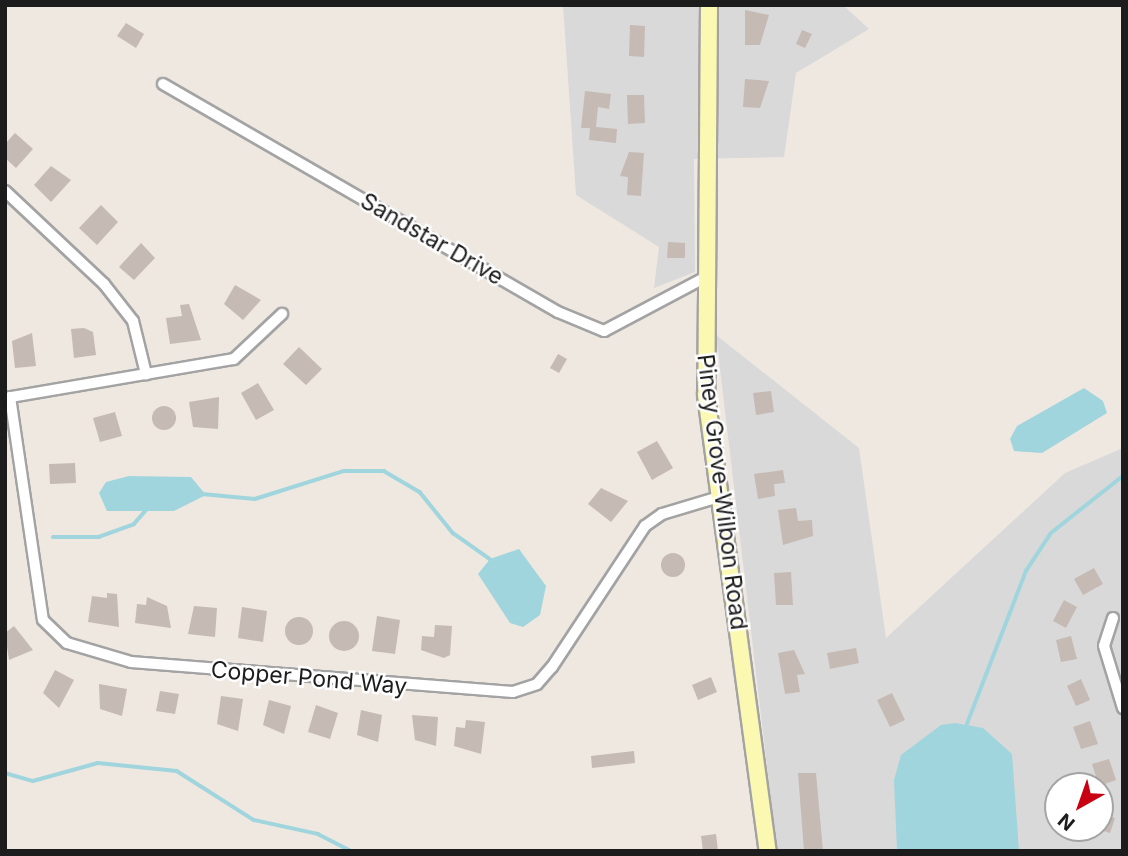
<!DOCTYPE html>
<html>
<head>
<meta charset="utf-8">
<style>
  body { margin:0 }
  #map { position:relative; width:1128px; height:856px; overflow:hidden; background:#eee8e1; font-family:Inter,sans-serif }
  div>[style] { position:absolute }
  .residential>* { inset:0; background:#dad9d9 }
  .water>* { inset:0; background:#a0d5dd }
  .stream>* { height:3.5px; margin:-1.75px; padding:0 1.75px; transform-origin:1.75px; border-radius:1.75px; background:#a0d5dd }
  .building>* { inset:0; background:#c5bab4 }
  .round { border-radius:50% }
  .roads { filter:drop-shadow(2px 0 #a3a3a3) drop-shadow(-2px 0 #a3a3a3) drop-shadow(0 2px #a3a3a3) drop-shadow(0 -2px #a3a3a3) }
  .street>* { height:10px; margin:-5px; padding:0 5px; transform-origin:5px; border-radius:5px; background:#fff }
  .secondary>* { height:16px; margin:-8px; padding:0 8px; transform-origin:8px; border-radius:8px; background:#fbf8b2 }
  span { translate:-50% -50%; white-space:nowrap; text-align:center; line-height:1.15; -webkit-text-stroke:5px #fff; paint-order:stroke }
  .street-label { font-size:23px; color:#1c1c1c }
  .frame { position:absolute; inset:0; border:7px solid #1c1c1c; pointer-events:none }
  .north { position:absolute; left:1044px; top:772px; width:70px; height:70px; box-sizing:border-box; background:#fff; border:2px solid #a4a4a4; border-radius:50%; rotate:220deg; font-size:19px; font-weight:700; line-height:28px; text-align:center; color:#1c1c1c }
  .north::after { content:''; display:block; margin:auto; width:24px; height:32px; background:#c80011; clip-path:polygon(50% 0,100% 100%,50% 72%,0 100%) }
</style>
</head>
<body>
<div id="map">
  <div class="residential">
    <i style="clip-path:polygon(563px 5px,843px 5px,869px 29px,796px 73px,784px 157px,694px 159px,695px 272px,654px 288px,659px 247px,576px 195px)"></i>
    <i style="clip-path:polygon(evenodd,716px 335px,859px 448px,886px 638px,1065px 473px,1123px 448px,1123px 851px,777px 851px,716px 335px,1058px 786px,1100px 786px,1100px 828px,1058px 828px,1058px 786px)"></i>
  </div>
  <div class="water">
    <i style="clip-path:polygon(1084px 388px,1103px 401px,1107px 413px,1042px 453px,1014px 451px,1010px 439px,1017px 426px)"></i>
    <i style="clip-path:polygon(129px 476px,191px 477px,206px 495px,174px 511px,107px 511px,99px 493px,106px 482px)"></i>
    <i style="clip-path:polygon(519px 549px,546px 586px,540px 615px,523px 627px,510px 623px,478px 574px,490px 559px)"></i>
    <i style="clip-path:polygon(955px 723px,983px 728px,1012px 754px,1019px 851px,897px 851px,894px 780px,901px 755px,941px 725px)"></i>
  </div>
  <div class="stream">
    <i style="left:202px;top:494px;width:53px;rotate:5.4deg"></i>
    <i style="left:255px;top:499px;width:93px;rotate:-17.5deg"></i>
    <i style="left:344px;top:471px;width:40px"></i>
    <i style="left:384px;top:471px;width:42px;rotate:30.3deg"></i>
    <i style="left:420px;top:492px;width:53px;rotate:51.2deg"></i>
    <i style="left:453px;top:533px;width:45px;rotate:35.1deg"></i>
    <i style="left:53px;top:537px;width:46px"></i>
    <i style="left:99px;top:537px;width:37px;rotate:-20deg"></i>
    <i style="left:134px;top:524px;width:20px;rotate:-49deg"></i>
    <i style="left:967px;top:724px;width:164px;rotate:-68.9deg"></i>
    <i style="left:1026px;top:571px;width:45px;rotate:-56.7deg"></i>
    <i style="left:1051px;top:533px;width:92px;rotate:-38.4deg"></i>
    <i style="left:5px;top:773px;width:29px;rotate:16deg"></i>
    <i style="left:33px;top:781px;width:67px;rotate:-15.5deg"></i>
    <i style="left:98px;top:763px;width:79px;rotate:5.8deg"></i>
    <i style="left:177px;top:771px;width:91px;rotate:32.5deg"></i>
    <i style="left:254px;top:820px;width:66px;rotate:12.3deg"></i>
    <i style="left:318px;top:834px;width:38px;rotate:27deg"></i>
  </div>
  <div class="building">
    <i style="clip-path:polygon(745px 10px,769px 15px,760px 45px,745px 45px)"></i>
    <i style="clip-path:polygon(126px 23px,144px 34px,136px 48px,117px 36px)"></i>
    <i style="clip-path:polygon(630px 25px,645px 26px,644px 57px,629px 56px)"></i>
    <i style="clip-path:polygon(802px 30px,812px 34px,805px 48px,796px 44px)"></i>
    <i style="clip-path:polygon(745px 79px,769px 81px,760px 108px,743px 107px)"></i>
    <i style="clip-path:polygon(585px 91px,611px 94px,609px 109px,598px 107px,596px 127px,617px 129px,616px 143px,589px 140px,590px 128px,581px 128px)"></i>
    <i style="clip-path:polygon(627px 95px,644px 95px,645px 123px,628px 124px)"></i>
    <i style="clip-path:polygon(15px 133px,33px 149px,16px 168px,5px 158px,5px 144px)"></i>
    <i style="clip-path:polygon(629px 152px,644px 153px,641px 196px,627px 195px,628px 177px,620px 176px)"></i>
    <i style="clip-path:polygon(51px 166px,71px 180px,51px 202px,34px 185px)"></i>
    <i style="clip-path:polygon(101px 205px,118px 222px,97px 245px,79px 228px)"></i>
    <i style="clip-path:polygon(668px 242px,685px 243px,685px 258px,667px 258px)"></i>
    <i style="clip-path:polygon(141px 243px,155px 258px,134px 280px,119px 267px)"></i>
    <i style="clip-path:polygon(235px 285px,261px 300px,243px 320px,224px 304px)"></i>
    <i style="clip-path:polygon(189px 304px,201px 340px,170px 344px,166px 318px,182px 316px,180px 305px)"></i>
    <i style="clip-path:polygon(84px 328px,93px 332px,96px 355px,74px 358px,71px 329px)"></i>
    <i style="clip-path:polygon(32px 333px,36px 366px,15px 368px,12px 341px)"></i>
    <i style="clip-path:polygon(299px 347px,322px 369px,306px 385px,283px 364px)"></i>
    <i style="clip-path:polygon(558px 354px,567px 359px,559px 373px,550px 368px)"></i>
    <i style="clip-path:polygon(258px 383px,274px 410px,256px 420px,241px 393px)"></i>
    <i style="clip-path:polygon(771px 391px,774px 412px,756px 415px,753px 393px)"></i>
    <i style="clip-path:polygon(219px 397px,218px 429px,193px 427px,189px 402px)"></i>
    <i class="round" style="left:152px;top:406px;width:24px;height:24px"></i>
    <i style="clip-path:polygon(115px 412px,122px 436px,100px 442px,93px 418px)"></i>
    <i style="clip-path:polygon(657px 441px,673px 468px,652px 480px,637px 452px)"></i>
    <i style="clip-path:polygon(75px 463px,76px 483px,50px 484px,49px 464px)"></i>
    <i style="clip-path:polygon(783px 470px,785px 483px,774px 484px,775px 496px,758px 499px,754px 474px)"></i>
    <i style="clip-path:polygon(601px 488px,628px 501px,611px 522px,588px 504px)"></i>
    <i style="clip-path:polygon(796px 508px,798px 521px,812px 520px,813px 536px,783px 545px,778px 510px)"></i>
    <i class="round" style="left:661px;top:553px;width:24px;height:24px"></i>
    <i style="clip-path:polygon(1094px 568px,1103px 584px,1083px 595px,1074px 579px)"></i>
    <i style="clip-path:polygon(791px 572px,793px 605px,776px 605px,774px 573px)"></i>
    <i style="clip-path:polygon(107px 593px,117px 594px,119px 627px,88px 622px,92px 596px,107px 598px)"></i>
    <i style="clip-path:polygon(147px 597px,167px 606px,171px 628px,135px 623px,137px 604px,146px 605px)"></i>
    <i style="clip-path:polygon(1064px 600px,1077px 607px,1066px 628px,1053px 621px)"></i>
    <i style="clip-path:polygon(194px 606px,217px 608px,215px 637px,188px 634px)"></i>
    <i style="clip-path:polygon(242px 607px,267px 611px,263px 642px,238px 638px)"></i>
    <i style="clip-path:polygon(377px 616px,400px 620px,395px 654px,372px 651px)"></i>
    <i class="round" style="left:285px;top:617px;width:28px;height:28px"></i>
    <i class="round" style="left:329px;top:621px;width:30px;height:30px"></i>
    <i style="clip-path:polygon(435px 625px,452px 626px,450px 655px,444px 658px,421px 650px,422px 636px,434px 637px)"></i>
    <i style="clip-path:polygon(14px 626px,33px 650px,9px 660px,5px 633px)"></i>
    <i style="clip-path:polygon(1071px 636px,1077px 659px,1061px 662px,1056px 640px)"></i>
    <i style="clip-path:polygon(856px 648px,859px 663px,830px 669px,827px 653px)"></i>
    <i style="clip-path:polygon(794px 650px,805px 674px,797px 675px,800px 692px,785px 694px,778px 653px)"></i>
    <i style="clip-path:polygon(55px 670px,74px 680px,59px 708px,43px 693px)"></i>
    <i style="clip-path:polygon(711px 677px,717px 692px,698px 700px,692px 685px)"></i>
    <i style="clip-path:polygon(1081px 679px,1090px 700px,1076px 706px,1067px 686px)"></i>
    <i style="clip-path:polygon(99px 684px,127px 689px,122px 716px,100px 709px)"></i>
    <i style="clip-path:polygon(160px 691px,179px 694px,175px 714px,156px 711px)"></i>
    <i style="clip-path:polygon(892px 693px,905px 720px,890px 727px,877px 700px)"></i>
    <i style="clip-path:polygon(221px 696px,243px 699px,238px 731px,217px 724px)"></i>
    <i style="clip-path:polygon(269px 700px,291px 706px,284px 734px,263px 725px)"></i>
    <i style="clip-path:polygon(316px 705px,338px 713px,330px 739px,308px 732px)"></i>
    <i style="clip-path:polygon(361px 710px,382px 715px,378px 742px,357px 735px)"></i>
    <i style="clip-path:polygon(412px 715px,438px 717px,436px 746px,415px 740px)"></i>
    <i style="clip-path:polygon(466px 720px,485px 722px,481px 754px,454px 746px,456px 727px,465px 728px)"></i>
    <i style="clip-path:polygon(1090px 721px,1098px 744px,1081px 749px,1073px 727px)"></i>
    <i style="clip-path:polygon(634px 751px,635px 763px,592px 768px,591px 756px)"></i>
    <i style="clip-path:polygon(1109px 759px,1116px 780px,1099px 786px,1092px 764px)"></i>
    <i style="clip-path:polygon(798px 773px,816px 773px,823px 851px,804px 851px)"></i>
    <i style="clip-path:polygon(1100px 814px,1115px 818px,1110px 833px,1100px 830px)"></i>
    <i style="clip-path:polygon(716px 834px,718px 851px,703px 851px,701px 836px)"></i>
  </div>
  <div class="roads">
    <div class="street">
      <i style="left:163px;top:84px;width:456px;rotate:30deg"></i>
      <i style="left:558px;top:312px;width:50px;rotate:22.4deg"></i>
      <i style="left:604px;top:331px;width:113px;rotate:-27.9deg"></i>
      <i style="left:5px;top:191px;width:136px;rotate:43.2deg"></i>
      <i style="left:104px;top:284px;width:47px;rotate:51.9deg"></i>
      <i style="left:133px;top:321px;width:55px;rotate:76.2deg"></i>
      <i style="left:10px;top:397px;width:225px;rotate:81.6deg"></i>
      <i style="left:43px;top:620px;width:33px;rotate:44deg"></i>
      <i style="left:67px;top:643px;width:67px;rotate:16.5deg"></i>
      <i style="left:131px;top:662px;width:383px;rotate:4.5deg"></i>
      <i style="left:513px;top:692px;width:25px;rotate:-18deg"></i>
      <i style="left:537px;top:684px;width:23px;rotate:-49deg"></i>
      <i style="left:552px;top:667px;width:169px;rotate:-56.6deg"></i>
      <i style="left:645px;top:526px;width:21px;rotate:-35deg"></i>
      <i style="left:662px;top:514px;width:63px;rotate:-16.7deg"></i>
      <i style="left:5px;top:398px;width:232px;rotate:-9.7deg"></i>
      <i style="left:234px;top:359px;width:66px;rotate:-43.2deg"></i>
      <i style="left:1113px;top:618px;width:29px;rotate:108deg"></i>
      <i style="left:1104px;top:646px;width:65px;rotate:73deg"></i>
    </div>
    <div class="secondary">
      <i style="left:709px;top:5px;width:390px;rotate:90.4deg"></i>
      <i style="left:706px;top:395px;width:460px;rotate:82.3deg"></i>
    </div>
  </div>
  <div class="street-label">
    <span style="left:432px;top:239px;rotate:30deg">Sandstar Drive</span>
    <span style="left:722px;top:492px;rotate:83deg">Piney Grove-Wilbon Road</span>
    <span style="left:309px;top:678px;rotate:5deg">Copper Pond Way</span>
  </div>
  <div class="frame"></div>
  <div class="north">N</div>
</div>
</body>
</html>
